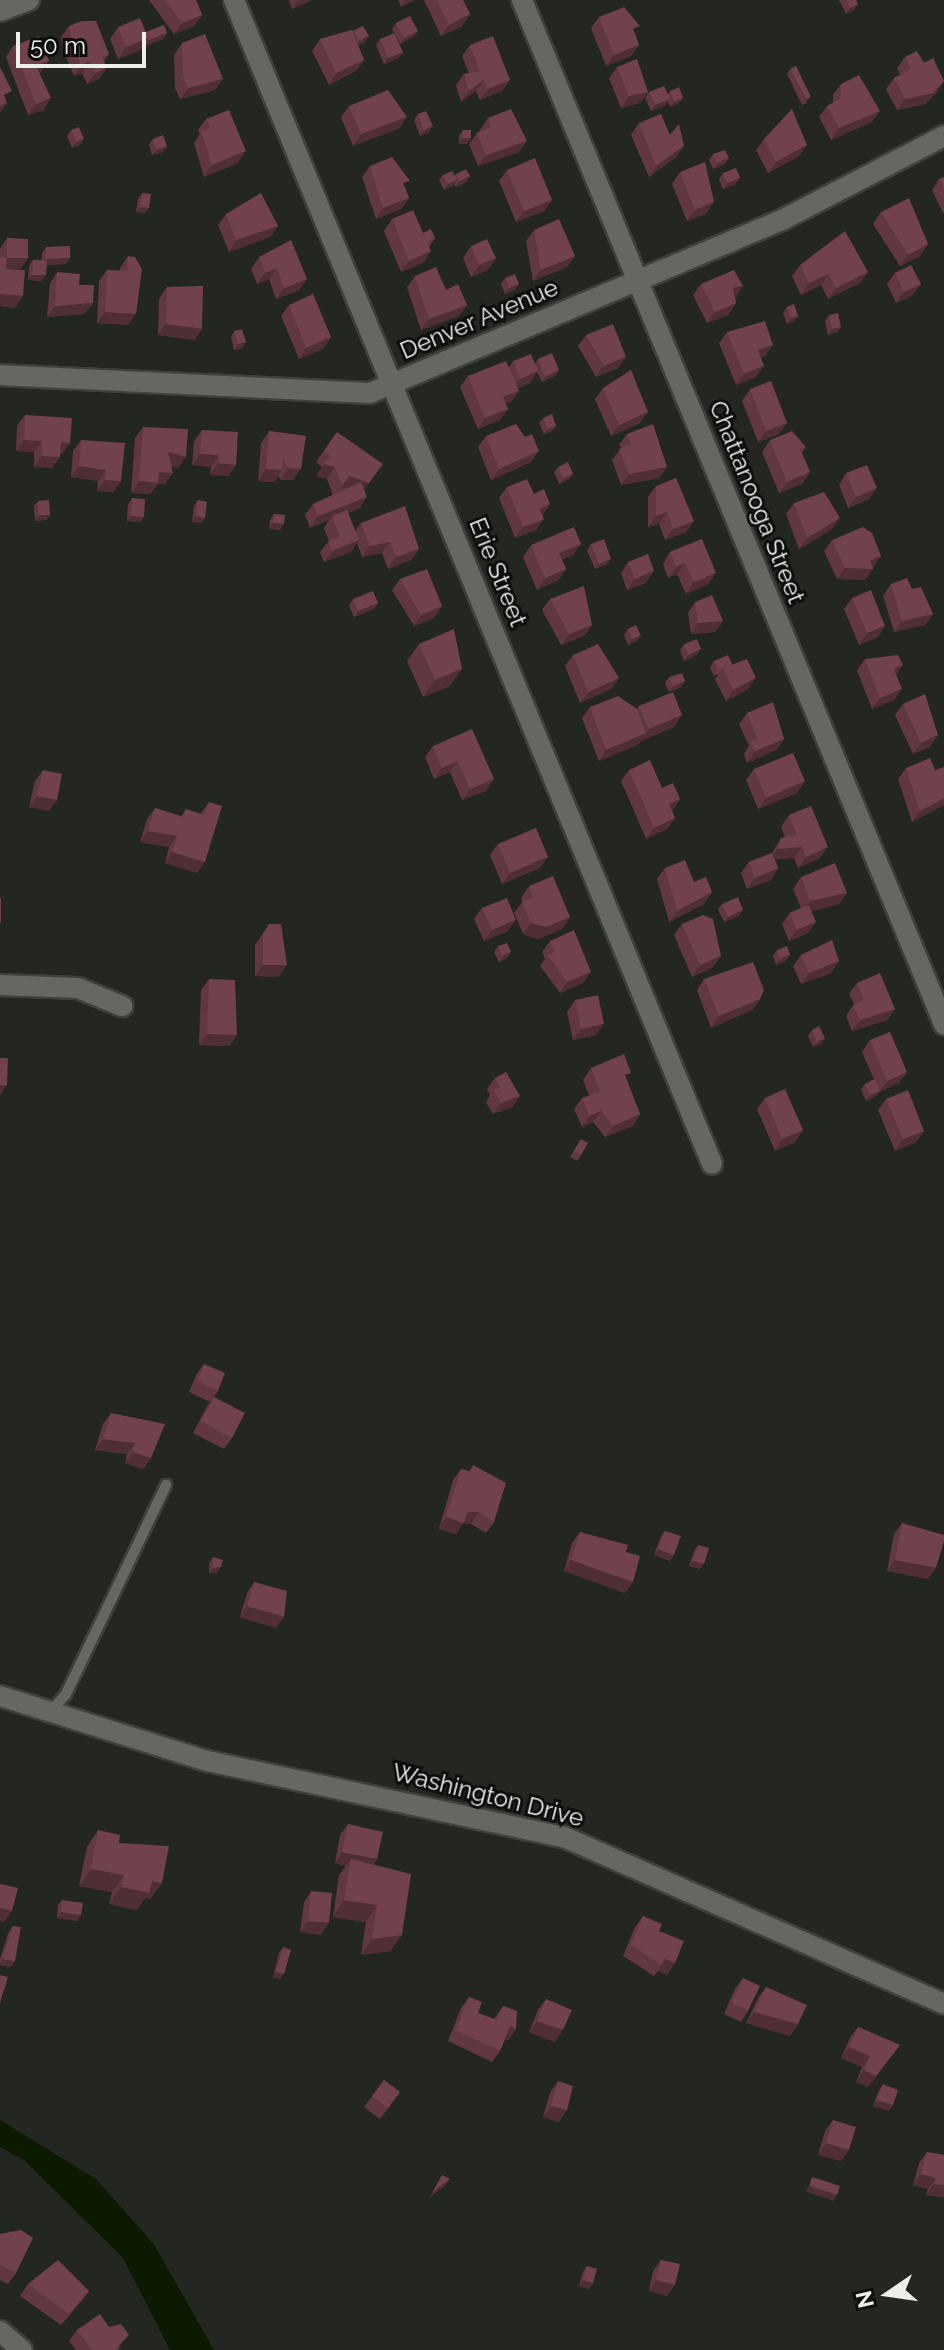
<!DOCTYPE html>
<html>
<head>
<meta charset="utf-8">
<style>
  body { margin:0 }
  #map { position:relative; width:944px; height:2350px; overflow:hidden; background:#232621; font-family:Raleway,sans-serif }
  div>[style] { position:absolute }
  .water>* { inset:0; background:#0c1b00 }
  .roads { filter:drop-shadow(2px 0 #3e403c) drop-shadow(-2px 0 #3e403c) drop-shadow(0 2px #3e403c) drop-shadow(0 -2px #3e403c) }
  .lane>* { height:10px; margin:-5px; padding:0 5px; transform-origin:5px; border-radius:5px; background:#656862 }
  .street>* { height:20px; margin:-10px; padding:0 10px; transform-origin:10px; border-radius:10px; background:#656862 }
  .wall>* { inset:0; background:#613841 }
  .shaded-wall>* { inset:0; background:#4f2e35 }
  .building>* { inset:0; background:#71414c }
  span { translate:-50% -50%; white-space:nowrap; text-align:center; line-height:1.15; -webkit-text-stroke:6px #0d0e0c; paint-order:stroke }
  .street-label { font-size:24px; color:#edefeb }
  .north { position:absolute; left:848px; top:2254px; width:80px; height:80px; -webkit-text-stroke:6px #0d0e0c; paint-order:stroke; rotate:257deg; font-size:22px; font-weight:700; line-height:32px; text-align:center; color:#edefeb }
  .north::after { content:''; display:block; margin:auto; width:28px; height:36px; background:#edefeb; clip-path:polygon(50% 0,100% 100%,50% 72%,0 100%) }
  .scale { position:absolute; left:16px; top:32px; width:130px; height:36px; box-sizing:border-box; border:4px solid #edefeb; border-top:0; padding-left:10px; font-size:24px; line-height:28px; white-space:nowrap; color:#edefeb; -webkit-text-stroke:6px #0d0e0c; paint-order:stroke }
</style>
</head>
<body>
<div id="map">
  <div class="water">
    <i style="clip-path:polygon(0 2120px,96px 2179px,153px 2243px,214px 2350px,170px 2350px,123px 2258px,25px 2161px,0 2147px)"></i>
  </div>
  <div class="roads">
    <div class="lane">
      <i style="left:50px;top:1712px;width:24px;rotate:-48deg"></i>
      <i style="left:66px;top:1694px;width:232px;rotate:-64.4deg"></i>
    </div>
    <div class="street">
      <i style="left:234px;top:0;width:1258px;rotate:67.67deg"></i>
      <i style="left:522px;top:0;width:1108px;rotate:67.6deg"></i>
      <i style="left:0;top:11px;width:31px;rotate:-21deg"></i>
      <i style="left:0;top:375px;width:370px;rotate:2.8deg"></i>
      <i style="left:370px;top:393px;width:445px;rotate:-22.8deg"></i>
      <i style="left:780px;top:221px;width:185px;rotate:-27.4deg"></i>
      <i style="left:0;top:985px;width:78px;rotate:2.2deg"></i>
      <i style="left:78px;top:988px;width:48px;rotate:22.2deg"></i>
      <i style="left:0;top:1696px;width:218px;rotate:17.4deg"></i>
      <i style="left:208px;top:1761px;width:364px;rotate:12.1deg"></i>
      <i style="left:564px;top:1837px;width:415px;rotate:23.7deg"></i>
      <i style="left:0;top:2331px;width:29px;rotate:41deg"></i>
    </div>
  </div>
  <div class="wall">
    <i style="clip-path:polygon(149px 0,196px 0,202px 15px,194px 26px,174px 34px)"></i>
    <i style="clip-path:polygon(289px 0,312px 0,292px 9px)"></i>
    <i style="clip-path:polygon(398px 0,415px 0,401px 7px)"></i>
    <i style="clip-path:polygon(424px 0,463px 0,470px 14px,462px 26px,441px 36px)"></i>
    <i style="clip-path:polygon(839px 0,856px 0,854px 10px,846px 14px)"></i>
    <i style="clip-path:polygon(599px 17px,635px 33px,639px 45px,631px 56px,606px 66px,591px 28px)"></i>
    <i style="clip-path:polygon(396px 23px,418px 31px,414px 36px,400px 44px,392px 29px)"></i>
    <i style="clip-path:polygon(69px 26px,109px 54px,104px 61px,99px 79px,87px 84px,82px 73px,74px 76px,63px 50px,61px 37px)"></i>
    <i style="clip-path:polygon(118px 27px,146px 32px,163px 39px,145px 46px,145px 44px,140px 50px,118px 59px,110px 39px)"></i>
    <i style="clip-path:polygon(352px 30px,365px 42px,358px 45px,364px 60px,356px 71px,329px 85px,312px 51px,320px 39px)"></i>
    <i style="clip-path:polygon(380px 39px,403px 52px,399px 58px,384px 64px,376px 45px)"></i>
    <i style="clip-path:polygon(182px 43px,215px 90px,180px 99px,175px 88px,174px 55px)"></i>
    <i style="clip-path:polygon(470px 45px,510px 80px,502px 91px,480px 100px,476px 91px,461px 102px,456px 85px,464px 74px,469px 73px,462px 56px)"></i>
    <i style="clip-path:polygon(13px 46px,41px 72px,40px 73px,44px 110px,28px 115px,6px 57px)"></i>
    <i style="clip-path:polygon(905px 57px,924px 63px,937px 92px,925px 104px,897px 110px,886px 89px,894px 78px,900px 75px,897px 68px)"></i>
    <i style="clip-path:polygon(617px 67px,648px 92px,640px 103px,621px 108px,609px 78px)"></i>
    <i style="clip-path:polygon(790px 69px,807px 103px,802px 105px,787px 74px)"></i>
    <i style="clip-path:polygon(841px 84px,872px 122px,831px 140px,819px 117px,827px 106px,833px 103px,833px 95px)"></i>
    <i style="clip-path:polygon(670px 91px,683px 98px,679px 103px,670px 107px,668px 102px,666px 105px,651px 111px,645px 98px,649px 92px,668px 94px)"></i>
    <i style="clip-path:polygon(349px 106px,400px 128px,353px 146px,341px 117px)"></i>
    <i style="clip-path:polygon(418px 114px,429px 132px,420px 136px,414px 120px)"></i>
    <i style="clip-path:polygon(488px 118px,519px 152px,478px 166px,469px 144px,477px 133px,480px 131px,480px 130px)"></i>
    <i style="clip-path:polygon(206px 119px,238px 163px,204px 177px,194px 143px,200px 134px,198px 130px)"></i>
    <i style="clip-path:polygon(639px 123px,676px 157px,649px 177px,631px 135px)"></i>
    <i style="clip-path:polygon(71px 130px,80px 145px,72px 148px,67px 136px)"></i>
    <i style="clip-path:polygon(463px 130px,471px 138px,467px 144px,459px 144px,459px 135px)"></i>
    <i style="clip-path:polygon(153px 139px,167px 146px,163px 152px,152px 155px,149px 144px)"></i>
    <i style="clip-path:polygon(764px 139px,799px 156px,768px 173px,756px 150px)"></i>
    <i style="clip-path:polygon(713px 154px,725px 164px,713px 169px,709px 160px)"></i>
    <i style="clip-path:polygon(370px 166px,405px 187px,409px 198px,401px 209px,376px 219px,362px 177px)"></i>
    <i style="clip-path:polygon(507px 170px,552px 200px,544px 211px,516px 222px,499px 181px)"></i>
    <i style="clip-path:polygon(680px 172px,706px 214px,687px 221px,672px 184px)"></i>
    <i style="clip-path:polygon(723px 173px,736px 184px,723px 189px,719px 179px)"></i>
    <i style="clip-path:polygon(456px 174px,470px 176px,466px 182px,456px 187px,454px 184px,444px 190px,439px 180px,443px 175px,455px 175px)"></i>
    <i style="clip-path:polygon(944px 177px,944px 213px,943px 213px,932px 190px,939px 179px)"></i>
    <i style="clip-path:polygon(142px 193px,145px 213px,136px 212px,138px 199px)"></i>
    <i style="clip-path:polygon(881px 212px,928px 244px,920px 256px,900px 266px,873px 224px)"></i>
    <i style="clip-path:polygon(226px 214px,278px 226px,270px 237px,229px 252px,218px 225px)"></i>
    <i style="clip-path:polygon(392px 219px,435px 238px,429px 247px,431px 251px,423px 263px,401px 272px,384px 231px)"></i>
    <i style="clip-path:polygon(534px 230px,575px 256px,567px 267px,533px 281px,526px 241px)"></i>
    <i style="clip-path:polygon(7px 238px,28px 258px,20px 269px,6px 269px,15px 308px,0 306px,0 249px)"></i>
    <i style="clip-path:polygon(471px 246px,496px 258px,488px 270px,471px 277px,463px 258px)"></i>
    <i style="clip-path:polygon(46px 247px,66px 264px,47px 265px,42px 281px,28px 280px,29px 266px,33px 260px,42px 260px,42px 253px)"></i>
    <i style="clip-path:polygon(128px 256px,128px 325px,97px 323px,99px 281px,107px 270px,120px 271px,120px 268px)"></i>
    <i style="clip-path:polygon(259px 257px,307px 279px,299px 290px,276px 299px,269px 279px,257px 284px,251px 269px)"></i>
    <i style="clip-path:polygon(800px 265px,868px 272px,860px 283px,828px 299px,821px 285px,801px 295px,792px 276px)"></i>
    <i style="clip-path:polygon(57px 272px,85px 314px,47px 317px,50px 284px)"></i>
    <i style="clip-path:polygon(895px 273px,921px 284px,913px 295px,896px 303px,887px 284px)"></i>
    <i style="clip-path:polygon(415px 276px,467px 305px,459px 316px,421px 330px,407px 287px)"></i>
    <i style="clip-path:polygon(505px 278px,515px 290px,505px 294px,501px 284px)"></i>
    <i style="clip-path:polygon(701px 284px,735px 298px,736px 303px,728px 315px,707px 323px,693px 295px)"></i>
    <i style="clip-path:polygon(167px 287px,195px 340px,158px 335px,159px 299px)"></i>
    <i style="clip-path:polygon(289px 305px,331px 337px,323px 349px,299px 359px,281px 316px)"></i>
    <i style="clip-path:polygon(787px 307px,798px 316px,794px 321px,787px 324px,783px 313px)"></i>
    <i style="clip-path:polygon(829px 315px,841px 327px,837px 332px,828px 335px,825px 321px)"></i>
    <i style="clip-path:polygon(234px 331px,246px 342px,242px 348px,234px 350px,231px 337px)"></i>
    <i style="clip-path:polygon(727px 332px,765px 356px,760px 357px,756px 377px,736px 385px,719px 343px)"></i>
    <i style="clip-path:polygon(586px 335px,618px 368px,596px 377px,578px 346px)"></i>
    <i style="clip-path:polygon(538px 359px,559px 370px,555px 376px,542px 382px,537px 372px,530px 383px,518px 388px,511px 402px,506px 404px,508px 409px,500px 420px,478px 429px,460px 387px,468px 376px,509px 367px,513px 361px,535px 364px)"></i>
    <i style="clip-path:polygon(603px 388px,640px 423px,611px 436px,595px 399px)"></i>
    <i style="clip-path:polygon(750px 389px,779px 434px,758px 442px,742px 401px)"></i>
    <i style="clip-path:polygon(25px 415px,70px 443px,62px 454px,60px 454px,52px 468px,34px 467px,34px 452px,16px 451px,17px 426px)"></i>
    <i style="clip-path:polygon(543px 418px,556px 426px,552px 431px,544px 434px,539px 423px)"></i>
    <i style="clip-path:polygon(143px 427px,178px 468px,171px 466px,165px 484px,158px 484px,150px 494px,131px 493px,135px 438px)"></i>
    <i style="clip-path:polygon(202px 430px,236px 465px,228px 476px,210px 475px,211px 467px,192px 465px,194px 441px)"></i>
    <i style="clip-path:polygon(269px 431px,306px 436px,293px 480px,281px 480px,278px 476px,274px 482px,258px 481px,261px 443px)"></i>
    <i style="clip-path:polygon(337px 432px,365px 490px,360px 508px,348px 513px,355px 531px,361px 523px,419px 549px,411px 560px,388px 569px,382px 553px,362px 557px,357px 543px,351px 552px,324px 562px,320px 552px,329px 541px,324px 528px,329px 520px,310px 528px,305px 515px,313px 504px,333px 495px,327px 479px,316px 476px,322px 467px,316px 462px)"></i>
    <i style="clip-path:polygon(627px 434px,667px 467px,659px 478px,621px 485px,612px 460px,621px 448px,619px 445px)"></i>
    <i style="clip-path:polygon(486px 436px,525px 437px,539px 451px,531px 462px,491px 480px,478px 447px)"></i>
    <i style="clip-path:polygon(81px 440px,121px 481px,113px 492px,97px 491px,98px 481px,71px 477px,73px 451px)"></i>
    <i style="clip-path:polygon(770px 440px,806px 447px,802px 453px,810px 472px,802px 484px,779px 493px,762px 452px)"></i>
    <i style="clip-path:polygon(558px 467px,573px 474px,569px 479px,559px 484px,554px 472px)"></i>
    <i style="clip-path:polygon(846px 473px,869px 499px,848px 508px,839px 485px)"></i>
    <i style="clip-path:polygon(656px 486px,694px 521px,686px 532px,665px 540px,659px 524px,648px 527px,648px 497px)"></i>
    <i style="clip-path:polygon(507px 487px,543px 515px,536px 530px,515px 538px,499px 498px)"></i>
    <i style="clip-path:polygon(132px 498px,144px 517px,140px 522px,127px 521px,128px 504px)"></i>
    <i style="clip-path:polygon(198px 500px,205px 518px,201px 523px,192px 522px,194px 506px)"></i>
    <i style="clip-path:polygon(38px 501px,50px 515px,46px 520px,35px 521px,34px 506px)"></i>
    <i style="clip-path:polygon(794px 503px,832px 529px,799px 549px,786px 514px)"></i>
    <i style="clip-path:polygon(274px 514px,280px 530px,269px 529px,270px 520px)"></i>
    <i style="clip-path:polygon(702px 539px,708px 584px,686px 594px,677px 574px,668px 578px,663px 564px,670px 552px)"></i>
    <i style="clip-path:polygon(832px 540px,881px 556px,865px 580px,837px 579px,824px 551px)"></i>
    <i style="clip-path:polygon(581px 544px,573px 555px,562px 559px,566px 569px,558px 580px,537px 590px,523px 557px,531px 545px)"></i>
    <i style="clip-path:polygon(591px 544px,607px 564px,595px 569px,587px 550px)"></i>
    <i style="clip-path:polygon(628px 562px,646px 583px,627px 590px,621px 573px)"></i>
    <i style="clip-path:polygon(400px 579px,442px 606px,434px 618px,414px 626px,392px 590px)"></i>
    <i style="clip-path:polygon(891px 584px,933px 614px,925px 625px,894px 632px,883px 596px)"></i>
    <i style="clip-path:polygon(852px 598px,878px 637px,859px 645px,844px 609px)"></i>
    <i style="clip-path:polygon(353px 599px,378px 603px,374px 609px,354px 617px,349px 605px)"></i>
    <i style="clip-path:polygon(550px 599px,592px 625px,584px 636px,561px 645px,542px 610px)"></i>
    <i style="clip-path:polygon(695px 602px,723px 621px,715px 632px,691px 634px,688px 613px)"></i>
    <i style="clip-path:polygon(628px 629px,637px 641px,628px 645px,624px 635px)"></i>
    <i style="clip-path:polygon(419px 644px,450px 686px,423px 697px,407px 661px)"></i>
    <i style="clip-path:polygon(684px 644px,697px 655px,684px 661px,680px 650px)"></i>
    <i style="clip-path:polygon(573px 655px,619px 678px,611px 689px,580px 703px,565px 666px)"></i>
    <i style="clip-path:polygon(865px 659px,894px 700px,872px 709px,857px 670px)"></i>
    <i style="clip-path:polygon(714px 661px,732px 664px,748px 689px,726px 701px,715px 679px,719px 674px,714px 676px,710px 667px)"></i>
    <i style="clip-path:polygon(669px 677px,685px 681px,681px 687px,669px 692px,665px 683px)"></i>
    <i style="clip-path:polygon(903px 704px,930px 747px,913px 754px,895px 715px)"></i>
    <i style="clip-path:polygon(639px 706px,682px 715px,674px 727px,641px 741px,639px 744px,599px 761px,582px 718px,590px 707px,637px 709px)"></i>
    <i style="clip-path:polygon(747px 713px,784px 739px,776px 750px,747px 763px,744px 754px,749px 746px,739px 724px)"></i>
    <i style="clip-path:polygon(433px 746px,494px 779px,486px 791px,462px 800px,450px 772px,434px 779px,425px 757px)"></i>
    <i style="clip-path:polygon(944px 767px,944px 805px,912px 822px,898px 779px,906px 768px,935px 770px)"></i>
    <i style="clip-path:polygon(754px 769px,805px 781px,797px 793px,758px 809px,746px 780px)"></i>
    <i style="clip-path:polygon(43px 770px,57px 800px,49px 811px,29px 807px,35px 781px)"></i>
    <i style="clip-path:polygon(629px 770px,680px 799px,672px 811px,675px 818px,667px 829px,646px 839px,621px 781px)"></i>
    <i style="clip-path:polygon(209px 802px,197px 873px,165px 863px,169px 847px,140px 842px,147px 819px,155px 808px,181px 816px,186px 809px,200px 814px)"></i>
    <i style="clip-path:polygon(789px 815px,820px 858px,798px 868px,794px 858px,775px 859px,778px 868px,771px 880px,747px 889px,741px 873px,749px 862px,772px 853px,781px 838px,785px 838px,781px 827px)"></i>
    <i style="clip-path:polygon(498px 844px,540px 868px,502px 884px,490px 855px)"></i>
    <i style="clip-path:polygon(665px 868px,712px 892px,704px 904px,669px 922px,657px 879px)"></i>
    <i style="clip-path:polygon(801px 877px,847px 893px,839px 904px,811px 911px,808px 933px,789px 941px,782px 924px,790px 913px,801px 908px,793px 889px)"></i>
    <i style="clip-path:polygon(529px 886px,570px 917px,562px 929px,538px 939px,523px 934px,514px 913px,522px 902px,521px 898px)"></i>
    <i style="clip-path:polygon(722px 904px,739px 916px,724px 922px,718px 909px)"></i>
    <i style="clip-path:polygon(482px 908px,508px 931px,484px 941px,474px 919px)"></i>
    <i style="clip-path:polygon(269px 924px,279px 977px,255px 976px,255px 945px)"></i>
    <i style="clip-path:polygon(682px 924px,713px 967px,692px 977px,674px 935px)"></i>
    <i style="clip-path:polygon(550px 941px,583px 983px,560px 993px,540px 966px,545px 959px,542px 952px)"></i>
    <i style="clip-path:polygon(498px 946px,507px 958px,499px 962px,494px 952px)"></i>
    <i style="clip-path:polygon(777px 950px,786px 961px,776px 965px,773px 956px)"></i>
    <i style="clip-path:polygon(801px 955px,839px 961px,831px 973px,801px 984px,793px 966px)"></i>
    <i style="clip-path:polygon(209px 979px,237px 1035px,229px 1046px,199px 1045px,201px 990px)"></i>
    <i style="clip-path:polygon(704px 979px,760px 999px,752px 1010px,711px 1028px,697px 990px)"></i>
    <i style="clip-path:polygon(857px 983px,895px 1009px,887px 1020px,852px 1031px,846px 1016px,854px 1004px,849px 994px)"></i>
    <i style="clip-path:polygon(575px 1000px,596px 1035px,573px 1040px,567px 1012px)"></i>
    <i style="clip-path:polygon(812px 1030px,825px 1038px,821px 1044px,813px 1047px,808px 1036px)"></i>
    <i style="clip-path:polygon(870px 1040px,907px 1072px,899px 1083px,879px 1092px,876px 1096px,866px 1101px,861px 1089px,865px 1084px,874px 1079px,862px 1052px)"></i>
    <i style="clip-path:polygon(591px 1068px,626px 1079px,640px 1114px,633px 1126px,605px 1137px,593px 1122px,582px 1127px,574px 1109px,582px 1098px,589px 1096px,583px 1080px)"></i>
    <i style="clip-path:polygon(495px 1078px,520px 1096px,512px 1107px,493px 1114px,486px 1102px,490px 1095px,487px 1089px)"></i>
    <i style="clip-path:polygon(765px 1098px,803px 1130px,795px 1142px,775px 1151px,757px 1109px)"></i>
    <i style="clip-path:polygon(886px 1099px,924px 1131px,916px 1142px,895px 1151px,878px 1110px)"></i>
    <i style="clip-path:polygon(581px 1139px,581px 1155px,577px 1161px,570px 1157px)"></i>
    <i style="clip-path:polygon(204px 1364px,218px 1391px,210px 1402px,189px 1392px,196px 1375px)"></i>
    <i style="clip-path:polygon(214px 1397px,232px 1438px,224px 1449px,193px 1433px,206px 1408px)"></i>
    <i style="clip-path:polygon(111px 1413px,151px 1458px,143px 1469px,125px 1463px,127px 1454px,95px 1450px,103px 1424px)"></i>
    <i style="clip-path:polygon(473px 1465px,494px 1522px,486px 1533px,471px 1524px,463px 1523px,456px 1534px,439px 1529px,453px 1480px,461px 1469px,469px 1471px)"></i>
    <i style="clip-path:polygon(902px 1523px,928px 1579px,887px 1571px,894px 1534px)"></i>
    <i style="clip-path:polygon(665px 1531px,674px 1555px,670px 1561px,654px 1555px,661px 1536px)"></i>
    <i style="clip-path:polygon(580px 1532px,626px 1552px,633px 1582px,625px 1593px,564px 1571px,572px 1543px)"></i>
    <i style="clip-path:polygon(698px 1545px,700px 1569px,689px 1566px,694px 1551px)"></i>
    <i style="clip-path:polygon(213px 1557px,217px 1573px,209px 1573px,209px 1563px)"></i>
    <i style="clip-path:polygon(254px 1582px,276px 1628px,240px 1617px,247px 1593px)"></i>
    <i style="clip-path:polygon(348px 1824px,374px 1864px,402px 1935px,390px 1951px,361px 1955px,366px 1922px,333px 1917px,339px 1875px,346px 1866px,335px 1863px,340px 1835px)"></i>
    <i style="clip-path:polygon(98px 1830px,119px 1843px,162px 1883px,150px 1899px,145px 1898px,137px 1910px,109px 1904px,112px 1892px,79px 1886px,87px 1847px)"></i>
    <i style="clip-path:polygon(311px 1891px,321px 1935px,300px 1932px,304px 1902px)"></i>
    <i style="clip-path:polygon(62px 1900px,81px 1915px,77px 1921px,57px 1918px,58px 1905px)"></i>
    <i style="clip-path:polygon(643px 1916px,659px 1931px,667px 1975px,658px 1971px,654px 1976px,623px 1956px,635px 1927px)"></i>
    <i style="clip-path:polygon(13px 1926px,15px 1961px,11px 1967px,0 1965px,0 1959px,9px 1931px)"></i>
    <i style="clip-path:polygon(283px 1947px,280px 1979px,273px 1977px,279px 1953px)"></i>
    <i style="clip-path:polygon(743px 1978px,748px 2011px,741px 2022px,724px 2014px,735px 1989px)"></i>
    <i style="clip-path:polygon(766px 1987px,798px 2024px,790px 2036px,746px 2023px,758px 1998px)"></i>
    <i style="clip-path:polygon(469px 1997px,478px 2013px,494px 2019px,503px 2006px,516px 2029px,508px 2040px,505px 2039px,500px 2051px,492px 2062px,448px 2041px,461px 2008px)"></i>
    <i style="clip-path:polygon(546px 1999px,555px 2042px,529px 2032px,538px 2010px)"></i>
    <i style="clip-path:polygon(858px 2027px,900px 2045px,868px 2087px,856px 2082px,862px 2067px,841px 2058px,850px 2038px)"></i>
    <i style="clip-path:polygon(384px 2080px,400px 2092px,380px 2119px,364px 2107px)"></i>
    <i style="clip-path:polygon(558px 2081px,559px 2122px,543px 2117px,550px 2093px)"></i>
    <i style="clip-path:polygon(883px 2084px,893px 2105px,889px 2111px,873px 2106px,879px 2090px)"></i>
    <i style="clip-path:polygon(833px 2120px,849px 2150px,841px 2161px,818px 2155px,825px 2131px)"></i>
    <i style="clip-path:polygon(927px 2152px,944px 2155px,944px 2197px,926px 2195px,928px 2189px,913px 2185px,919px 2163px)"></i>
    <i style="clip-path:polygon(0 2234px,16px 2273px,8px 2284px,0 2280px)"></i>
    <i style="clip-path:polygon(661px 2260px,667px 2296px,649px 2291px,653px 2271px)"></i>
    <i style="clip-path:polygon(587px 2266px,593px 2283px,589px 2289px,579px 2286px,583px 2272px)"></i>
    <i style="clip-path:polygon(28px 2284px,89px 2291px,81px 2302px,61px 2325px,20px 2296px)"></i>
    <i style="clip-path:polygon(77px 2330px,121px 2347px,118px 2350px,76px 2350px,69px 2341px)"></i>
  </div>
  <div class="shaded-wall">
    <i style="clip-path:polygon(298px 0,312px 0,292px 9px)"></i>
    <i style="clip-path:polygon(407px 0,415px 0,401px 7px,405px 1px)"></i>
    <i style="clip-path:polygon(858px 4px,854px 10px,846px 14px,850px 8px)"></i>
    <i style="clip-path:polygon(470px 14px,462px 26px,441px 36px,449px 25px)"></i>
    <i style="clip-path:polygon(202px 15px,194px 26px,174px 34px,182px 23px)"></i>
    <i style="clip-path:polygon(418px 31px,414px 36px,400px 44px,404px 38px)"></i>
    <i style="clip-path:polygon(167px 33px,163px 39px,145px 46px,149px 40px)"></i>
    <i style="clip-path:polygon(369px 36px,365px 42px,355px 47px,359px 41px)"></i>
    <i style="clip-path:polygon(148px 38px,140px 50px,118px 59px,126px 47px)"></i>
    <i style="clip-path:polygon(639px 45px,631px 56px,606px 66px,614px 55px)"></i>
    <i style="clip-path:polygon(403px 52px,399px 58px,384px 64px,388px 58px)"></i>
    <i style="clip-path:polygon(364px 60px,356px 71px,329px 85px,336px 73px)"></i>
    <i style="clip-path:polygon(49px 61px,41px 72px,28px 77px,36px 66px)"></i>
    <i style="clip-path:polygon(90px 61px,82px 73px,74px 76px,81px 65px)"></i>
    <i style="clip-path:polygon(107px 68px,99px 79px,87px 84px,95px 73px)"></i>
    <i style="clip-path:polygon(223px 79px,215px 90px,180px 99px,188px 88px)"></i>
    <i style="clip-path:polygon(484px 80px,476px 91px,461px 102px,469px 91px)"></i>
    <i style="clip-path:polygon(510px 80px,502px 91px,480px 100px,488px 89px)"></i>
    <i style="clip-path:polygon(944px 81px,937px 92px,925px 104px,897px 110px,905px 99px)"></i>
    <i style="clip-path:polygon(648px 92px,640px 103px,621px 108px,629px 96px)"></i>
    <i style="clip-path:polygon(51px 98px,44px 110px,28px 115px,36px 104px)"></i>
    <i style="clip-path:polygon(683px 98px,679px 103px,670px 107px,674px 102px)"></i>
    <i style="clip-path:polygon(670px 99px,666px 105px,651px 111px,655px 105px)"></i>
    <i style="clip-path:polygon(7px 103px,0 113px,0 106px)"></i>
    <i style="clip-path:polygon(880px 111px,872px 122px,831px 140px,839px 128px)"></i>
    <i style="clip-path:polygon(407px 117px,400px 128px,353px 146px,361px 134px)"></i>
    <i style="clip-path:polygon(433px 126px,429px 132px,420px 136px,424px 130px)"></i>
    <i style="clip-path:polygon(463px 138px,471px 138px,467px 144px,459px 144px)"></i>
    <i style="clip-path:polygon(84px 139px,80px 145px,72px 148px,76px 142px)"></i>
    <i style="clip-path:polygon(527px 141px,519px 152px,478px 166px,486px 155px)"></i>
    <i style="clip-path:polygon(807px 145px,799px 156px,768px 173px,776px 162px)"></i>
    <i style="clip-path:polygon(167px 146px,163px 152px,152px 155px,156px 150px)"></i>
    <i style="clip-path:polygon(684px 146px,676px 157px,649px 177px,656px 166px)"></i>
    <i style="clip-path:polygon(246px 151px,238px 163px,204px 177px,212px 165px)"></i>
    <i style="clip-path:polygon(729px 158px,725px 164px,713px 169px,717px 163px)"></i>
    <i style="clip-path:polygon(470px 176px,466px 182px,456px 187px,459px 181px)"></i>
    <i style="clip-path:polygon(740px 178px,736px 184px,723px 189px,727px 183px)"></i>
    <i style="clip-path:polygon(457px 180px,453px 186px,444px 190px,448px 184px)"></i>
    <i style="clip-path:polygon(409px 198px,401px 209px,376px 219px,383px 208px)"></i>
    <i style="clip-path:polygon(552px 200px,544px 211px,516px 222px,524px 211px)"></i>
    <i style="clip-path:polygon(714px 202px,706px 214px,687px 221px,695px 210px)"></i>
    <i style="clip-path:polygon(140px 207px,149px 208px,145px 213px,136px 212px)"></i>
    <i style="clip-path:polygon(278px 226px,270px 237px,229px 252px,236px 240px)"></i>
    <i style="clip-path:polygon(928px 244px,920px 256px,900px 266px,908px 255px)"></i>
    <i style="clip-path:polygon(431px 251px,423px 263px,401px 272px,409px 261px)"></i>
    <i style="clip-path:polygon(575px 256px,567px 267px,533px 281px,541px 270px)"></i>
    <i style="clip-path:polygon(7px 258px,28px 258px,20px 269px,0 269px)"></i>
    <i style="clip-path:polygon(70px 258px,66px 264px,42px 265px,46px 259px)"></i>
    <i style="clip-path:polygon(496px 258px,488px 270px,471px 277px,479px 265px)"></i>
    <i style="clip-path:polygon(277px 268px,269px 279px,257px 284px,265px 273px)"></i>
    <i style="clip-path:polygon(868px 272px,860px 283px,828px 299px,836px 288px)"></i>
    <i style="clip-path:polygon(829px 274px,821px 285px,801px 295px,809px 283px)"></i>
    <i style="clip-path:polygon(32px 275px,46px 275px,42px 281px,28px 280px)"></i>
    <i style="clip-path:polygon(307px 279px,299px 290px,276px 299px,284px 288px)"></i>
    <i style="clip-path:polygon(519px 284px,515px 290px,505px 294px,509px 288px)"></i>
    <i style="clip-path:polygon(921px 284px,913px 295px,896px 303px,904px 292px)"></i>
    <i style="clip-path:polygon(743px 286px,736px 298px,733px 288px)"></i>
    <i style="clip-path:polygon(0 294px,23px 296px,15px 308px,0 306px)"></i>
    <i style="clip-path:polygon(93px 303px,85px 314px,47px 317px,55px 306px)"></i>
    <i style="clip-path:polygon(736px 303px,728px 315px,707px 323px,715px 312px)"></i>
    <i style="clip-path:polygon(467px 305px,459px 316px,421px 330px,429px 319px)"></i>
    <i style="clip-path:polygon(105px 312px,136px 314px,128px 325px,97px 323px)"></i>
    <i style="clip-path:polygon(798px 316px,794px 321px,787px 324px,791px 318px)"></i>
    <i style="clip-path:polygon(166px 324px,202px 329px,195px 340px,158px 335px)"></i>
    <i style="clip-path:polygon(841px 327px,837px 332px,828px 335px,832px 329px)"></i>
    <i style="clip-path:polygon(331px 337px,323px 349px,299px 359px,306px 348px)"></i>
    <i style="clip-path:polygon(246px 342px,242px 348px,234px 350px,238px 344px)"></i>
    <i style="clip-path:polygon(773px 345px,765px 356px,750px 362px,758px 350px)"></i>
    <i style="clip-path:polygon(626px 357px,618px 368px,596px 377px,604px 366px)"></i>
    <i style="clip-path:polygon(764px 366px,756px 377px,736px 385px,744px 374px)"></i>
    <i style="clip-path:polygon(559px 370px,555px 376px,542px 382px,545px 377px)"></i>
    <i style="clip-path:polygon(538px 371px,530px 383px,512px 390px,520px 379px)"></i>
    <i style="clip-path:polygon(519px 391px,511px 402px,495px 408px,503px 397px)"></i>
    <i style="clip-path:polygon(508px 409px,500px 420px,478px 429px,485px 418px)"></i>
    <i style="clip-path:polygon(648px 412px,640px 423px,611px 436px,619px 425px)"></i>
    <i style="clip-path:polygon(787px 423px,779px 434px,758px 442px,766px 431px)"></i>
    <i style="clip-path:polygon(556px 426px,552px 431px,544px 434px,548px 429px)"></i>
    <i style="clip-path:polygon(24px 440px,42px 441px,34px 452px,16px 451px)"></i>
    <i style="clip-path:polygon(61px 442px,70px 443px,62px 454px,53px 454px)"></i>
    <i style="clip-path:polygon(539px 451px,531px 462px,491px 480px,499px 469px)"></i>
    <i style="clip-path:polygon(168px 452px,186px 457px,178px 468px,161px 464px)"></i>
    <i style="clip-path:polygon(200px 454px,219px 455px,211px 467px,192px 465px)"></i>
    <i style="clip-path:polygon(42px 456px,60px 457px,52px 468px,34px 467px)"></i>
    <i style="clip-path:polygon(218px 463px,236px 465px,228px 476px,210px 475px)"></i>
    <i style="clip-path:polygon(324px 464px,335px 467px,327px 479px,316px 476px)"></i>
    <i style="clip-path:polygon(383px 464px,361px 494px,341px 487px,349px 476px)"></i>
    <i style="clip-path:polygon(79px 466px,106px 470px,98px 481px,71px 477px)"></i>
    <i style="clip-path:polygon(667px 467px,659px 478px,621px 485px,629px 474px)"></i>
    <i style="clip-path:polygon(288px 468px,301px 469px,293px 480px,281px 480px)"></i>
    <i style="clip-path:polygon(266px 469px,282px 470px,274px 482px,258px 481px)"></i>
    <i style="clip-path:polygon(159px 472px,173px 473px,165px 484px,158px 484px,150px 494px,131px 493px,139px 481px)"></i>
    <i style="clip-path:polygon(810px 472px,802px 484px,779px 493px,787px 482px)"></i>
    <i style="clip-path:polygon(573px 474px,569px 479px,559px 484px,563px 479px)"></i>
    <i style="clip-path:polygon(105px 480px,121px 481px,113px 492px,97px 491px)"></i>
    <i style="clip-path:polygon(877px 488px,869px 499px,848px 508px,856px 497px)"></i>
    <i style="clip-path:polygon(367px 497px,360px 508px,333px 519px,332px 516px,329px 520px,310px 528px,318px 516px)"></i>
    <i style="clip-path:polygon(550px 504px,543px 515px,540px 509px)"></i>
    <i style="clip-path:polygon(667px 512px,659px 524px,648px 527px,656px 516px)"></i>
    <i style="clip-path:polygon(39px 515px,50px 515px,46px 520px,35px 521px)"></i>
    <i style="clip-path:polygon(131px 516px,144px 517px,140px 522px,127px 521px)"></i>
    <i style="clip-path:polygon(196px 516px,205px 518px,201px 523px,192px 522px)"></i>
    <i style="clip-path:polygon(840px 518px,832px 529px,799px 549px,807px 538px)"></i>
    <i style="clip-path:polygon(544px 519px,536px 530px,515px 538px,523px 527px)"></i>
    <i style="clip-path:polygon(694px 521px,686px 532px,665px 540px,673px 529px)"></i>
    <i style="clip-path:polygon(273px 523px,284px 524px,280px 530px,269px 529px)"></i>
    <i style="clip-path:polygon(359px 540px,351px 552px,324px 562px,332px 551px)"></i>
    <i style="clip-path:polygon(390px 542px,382px 553px,362px 557px,370px 546px)"></i>
    <i style="clip-path:polygon(581px 544px,573px 555px,551px 564px,559px 553px)"></i>
    <i style="clip-path:polygon(419px 549px,411px 560px,388px 569px,396px 557px)"></i>
    <i style="clip-path:polygon(881px 556px,873px 567px,869px 569px,873px 569px,865px 580px,837px 579px,845px 568px)"></i>
    <i style="clip-path:polygon(611px 559px,607px 564px,595px 569px,599px 564px)"></i>
    <i style="clip-path:polygon(685px 563px,677px 574px,668px 578px,676px 567px)"></i>
    <i style="clip-path:polygon(566px 569px,558px 580px,537px 590px,545px 578px)"></i>
    <i style="clip-path:polygon(654px 571px,646px 583px,627px 590px,635px 579px)"></i>
    <i style="clip-path:polygon(716px 573px,708px 584px,686px 594px,694px 582px)"></i>
    <i style="clip-path:polygon(378px 603px,374px 609px,354px 617px,358px 611px)"></i>
    <i style="clip-path:polygon(442px 606px,434px 618px,414px 626px,421px 615px)"></i>
    <i style="clip-path:polygon(933px 614px,925px 625px,894px 632px,902px 621px)"></i>
    <i style="clip-path:polygon(723px 621px,715px 632px,691px 634px,698px 623px)"></i>
    <i style="clip-path:polygon(592px 625px,584px 636px,561px 645px,569px 634px)"></i>
    <i style="clip-path:polygon(885px 626px,878px 637px,859px 645px,867px 633px)"></i>
    <i style="clip-path:polygon(641px 636px,637px 641px,628px 645px,632px 639px)"></i>
    <i style="clip-path:polygon(701px 649px,697px 655px,684px 661px,688px 655px)"></i>
    <i style="clip-path:polygon(903px 665px,895px 677px,894px 669px)"></i>
    <i style="clip-path:polygon(462px 669px,450px 686px,423px 697px,435px 680px)"></i>
    <i style="clip-path:polygon(619px 678px,611px 689px,580px 703px,588px 692px)"></i>
    <i style="clip-path:polygon(756px 678px,748px 689px,726px 701px,733px 690px)"></i>
    <i style="clip-path:polygon(685px 681px,681px 687px,669px 692px,673px 686px)"></i>
    <i style="clip-path:polygon(902px 689px,894px 700px,872px 709px,880px 698px)"></i>
    <i style="clip-path:polygon(682px 715px,674px 727px,641px 741px,639px 744px,599px 761px,606px 750px,646px 733px,649px 729px)"></i>
    <i style="clip-path:polygon(938px 735px,930px 747px,913px 754px,921px 743px)"></i>
    <i style="clip-path:polygon(784px 739px,776px 750px,747px 763px,755px 751px)"></i>
    <i style="clip-path:polygon(458px 761px,450px 772px,434px 779px,442px 768px)"></i>
    <i style="clip-path:polygon(494px 779px,486px 791px,462px 800px,470px 789px)"></i>
    <i style="clip-path:polygon(805px 781px,797px 793px,758px 809px,766px 798px)"></i>
    <i style="clip-path:polygon(37px 796px,57px 800px,49px 811px,29px 807px)"></i>
    <i style="clip-path:polygon(944px 798px,944px 805px,912px 822px,920px 811px)"></i>
    <i style="clip-path:polygon(680px 799px,672px 810px,661px 815px,669px 804px)"></i>
    <i style="clip-path:polygon(675px 818px,667px 829px,646px 839px,654px 828px)"></i>
    <i style="clip-path:polygon(148px 831px,177px 836px,169px 847px,140px 842px)"></i>
    <i style="clip-path:polygon(802px 847px,794px 858px,769px 860px,777px 849px)"></i>
    <i style="clip-path:polygon(828px 847px,820px 858px,798px 868px,806px 857px)"></i>
    <i style="clip-path:polygon(172px 852px,205px 862px,197px 873px,165px 863px)"></i>
    <i style="clip-path:polygon(548px 857px,540px 868px,502px 884px,510px 873px)"></i>
    <i style="clip-path:polygon(778px 868px,771px 880px,747px 889px,755px 878px)"></i>
    <i style="clip-path:polygon(712px 892px,704px 904px,669px 922px,677px 911px)"></i>
    <i style="clip-path:polygon(847px 893px,839px 904px,803px 913px,810px 901px)"></i>
    <i style="clip-path:polygon(743px 910px,739px 916px,724px 922px,728px 917px)"></i>
    <i style="clip-path:polygon(570px 917px,562px 929px,538px 939px,523px 934px,531px 923px)"></i>
    <i style="clip-path:polygon(516px 920px,508px 931px,484px 941px,492px 930px)"></i>
    <i style="clip-path:polygon(816px 922px,808px 933px,789px 941px,796px 930px)"></i>
    <i style="clip-path:polygon(511px 952px,507px 958px,499px 962px,503px 956px)"></i>
    <i style="clip-path:polygon(790px 955px,786px 961px,776px 965px,780px 959px)"></i>
    <i style="clip-path:polygon(721px 956px,713px 967px,692px 977px,700px 965px)"></i>
    <i style="clip-path:polygon(839px 961px,831px 973px,801px 984px,809px 973px)"></i>
    <i style="clip-path:polygon(263px 965px,287px 965px,279px 977px,255px 976px)"></i>
    <i style="clip-path:polygon(591px 972px,583px 983px,560px 993px,567px 982px)"></i>
    <i style="clip-path:polygon(760px 999px,752px 1010px,711px 1028px,719px 1016px)"></i>
    <i style="clip-path:polygon(895px 1009px,887px 1020px,852px 1031px,860px 1020px)"></i>
    <i style="clip-path:polygon(604px 1024px,596px 1035px,573px 1040px,581px 1029px)"></i>
    <i style="clip-path:polygon(207px 1034px,237px 1035px,229px 1046px,199px 1045px)"></i>
    <i style="clip-path:polygon(825px 1038px,821px 1044px,813px 1047px,817px 1042px)"></i>
    <i style="clip-path:polygon(907px 1072px,899px 1083px,879px 1092px,876px 1096px,866px 1101px,870px 1095px,880px 1091px,887px 1081px)"></i>
    <i style="clip-path:polygon(0 1085px,7px 1085px,0 1096px)"></i>
    <i style="clip-path:polygon(520px 1096px,512px 1107px,493px 1114px,501px 1103px)"></i>
    <i style="clip-path:polygon(601px 1111px,593px 1122px,582px 1127px,589px 1116px)"></i>
    <i style="clip-path:polygon(640px 1114px,633px 1126px,605px 1137px,613px 1126px)"></i>
    <i style="clip-path:polygon(803px 1130px,795px 1142px,775px 1151px,782px 1139px)"></i>
    <i style="clip-path:polygon(924px 1131px,916px 1142px,895px 1151px,903px 1139px)"></i>
    <i style="clip-path:polygon(103px 1439px,135px 1443px,127px 1454px,95px 1450px)"></i>
    <i style="clip-path:polygon(133px 1452px,151px 1458px,143px 1469px,125px 1463px)"></i>
    <i style="clip-path:polygon(467px 1512px,479px 1512px,471px 1524px,463px 1523px,456px 1534px,439px 1529px,446px 1517px)"></i>
    <i style="clip-path:polygon(658px 1549px,674px 1555px,670px 1561px,654px 1555px)"></i>
    <i style="clip-path:polygon(571px 1560px,633px 1582px,625px 1593px,564px 1571px)"></i>
    <i style="clip-path:polygon(895px 1560px,936px 1568px,928px 1579px,887px 1571px)"></i>
    <i style="clip-path:polygon(693px 1561px,704px 1564px,700px 1569px,689px 1566px)"></i>
    <i style="clip-path:polygon(221px 1567px,217px 1573px,209px 1573px,213px 1568px)"></i>
    <i style="clip-path:polygon(247px 1606px,284px 1617px,276px 1628px,240px 1617px)"></i>
    <i style="clip-path:polygon(342px 1852px,377px 1859px,370px 1871px,351px 1859px,346px 1866px,335px 1863px)"></i>
    <i style="clip-path:polygon(91px 1869px,124px 1875px,112px 1892px,79px 1886px)"></i>
    <i style="clip-path:polygon(152px 1881px,162px 1883px,150px 1899px,145px 1898px,137px 1910px,109px 1904px,121px 1887px)"></i>
    <i style="clip-path:polygon(344px 1900px,377px 1905px,366px 1922px,333px 1917px)"></i>
    <i style="clip-path:polygon(0 1908px,12px 1911px,4px 1922px,0 1921px)"></i>
    <i style="clip-path:polygon(61px 1912px,81px 1915px,77px 1921px,57px 1918px)"></i>
    <i style="clip-path:polygon(308px 1921px,329px 1923px,321px 1935px,300px 1932px)"></i>
    <i style="clip-path:polygon(402px 1935px,390px 1951px,361px 1955px,372px 1939px)"></i>
    <i style="clip-path:polygon(2px 1959px,15px 1961px,11px 1967px,0 1965px)"></i>
    <i style="clip-path:polygon(664px 1959px,675px 1963px,667px 1975px,658px 1971px)"></i>
    <i style="clip-path:polygon(276px 1972px,284px 1974px,280px 1979px,273px 1977px)"></i>
    <i style="clip-path:polygon(754px 2012px,798px 2024px,790px 2036px,746px 2023px)"></i>
    <i style="clip-path:polygon(537px 2021px,563px 2030px,555px 2042px,529px 2032px)"></i>
    <i style="clip-path:polygon(510px 2026px,516px 2029px,508px 2040px,503px 2038px)"></i>
    <i style="clip-path:polygon(900px 2045px,868px 2087px,856px 2082px,864px 2070px)"></i>
    <i style="clip-path:polygon(849px 2047px,870px 2056px,862px 2067px,841px 2058px)"></i>
    <i style="clip-path:polygon(877px 2100px,893px 2105px,889px 2111px,873px 2106px)"></i>
    <i style="clip-path:polygon(551px 2106px,567px 2110px,559px 2122px,543px 2117px)"></i>
    <i style="clip-path:polygon(826px 2143px,849px 2150px,841px 2161px,818px 2155px)"></i>
    <i style="clip-path:polygon(921px 2174px,936px 2178px,928px 2189px,913px 2185px)"></i>
    <i style="clip-path:polygon(450px 2179px,446px 2185px,428px 2199px,432px 2193px)"></i>
    <i style="clip-path:polygon(934px 2184px,944px 2185px,944px 2197px,926px 2195px)"></i>
    <i style="clip-path:polygon(809px 2186px,837px 2195px,833px 2201px,805px 2191px)"></i>
    <i style="clip-path:polygon(583px 2280px,593px 2283px,589px 2289px,579px 2286px)"></i>
    <i style="clip-path:polygon(656px 2280px,675px 2285px,667px 2296px,649px 2291px)"></i>
    <i style="clip-path:polygon(89px 2291px,81px 2302px,61px 2325px,69px 2314px)"></i>
  </div>
  <div class="building">
    <i style="clip-path:polygon(165px 0,196px 0,202px 15px,182px 23px)"></i>
    <i style="clip-path:polygon(437px 0,463px 0,470px 14px,449px 25px)"></i>
    <i style="clip-path:polygon(846px 0,856px 0,858px 4px,850px 8px)"></i>
    <i style="clip-path:polygon(624px 7px,640px 26px,633px 29px,639px 45px,614px 55px,599px 17px)"></i>
    <i style="clip-path:polygon(410px 16px,418px 31px,404px 38px,396px 23px)"></i>
    <i style="clip-path:polygon(140px 18px,148px 38px,126px 47px,118px 27px)"></i>
    <i style="clip-path:polygon(82px 21px,96px 21px,109px 54px,102px 57px,107px 68px,95px 73px,90px 61px,81px 65px,71px 39px,69px 26px)"></i>
    <i style="clip-path:polygon(164px 25px,167px 33px,149px 40px,146px 32px)"></i>
    <i style="clip-path:polygon(363px 26px,369px 36px,359px 41px,353px 31px)"></i>
    <i style="clip-path:polygon(352px 30px,364px 60px,336px 73px,320px 39px)"></i>
    <i style="clip-path:polygon(394px 33px,403px 52px,388px 58px,380px 39px)"></i>
    <i style="clip-path:polygon(205px 34px,223px 79px,188px 88px,183px 77px,182px 43px)"></i>
    <i style="clip-path:polygon(39px 36px,49px 61px,36px 66px,51px 98px,36px 104px,13px 46px)"></i>
    <i style="clip-path:polygon(493px 36px,510px 80px,488px 89px,484px 80px,469px 91px,464px 74px,480px 71px,470px 45px)"></i>
    <i style="clip-path:polygon(917px 51px,924px 63px,933px 58px,944px 81px,933px 93px,905px 99px,894px 78px,911px 69px,905px 57px)"></i>
    <i style="clip-path:polygon(637px 59px,648px 92px,629px 96px,617px 67px)"></i>
    <i style="clip-path:polygon(796px 66px,811px 97px,806px 100px,790px 69px)"></i>
    <i style="clip-path:polygon(0 67px,12px 91px,4px 95px,7px 103px,0 106px)"></i>
    <i style="clip-path:polygon(859px 75px,880px 111px,839px 128px,827px 106px,840px 99px,841px 84px)"></i>
    <i style="clip-path:polygon(664px 86px,670px 99px,655px 105px,649px 92px)"></i>
    <i style="clip-path:polygon(679px 87px,683px 98px,674px 102px,670px 91px)"></i>
    <i style="clip-path:polygon(388px 90px,407px 117px,361px 134px,349px 106px)"></i>
    <i style="clip-path:polygon(511px 109px,527px 141px,486px 155px,477px 133px,491px 127px,488px 118px)"></i>
    <i style="clip-path:polygon(792px 109px,807px 145px,776px 162px,764px 139px)"></i>
    <i style="clip-path:polygon(229px 110px,246px 151px,212px 165px,201px 132px,210px 128px,206px 119px)"></i>
    <i style="clip-path:polygon(426px 111px,433px 126px,424px 130px,418px 114px)"></i>
    <i style="clip-path:polygon(661px 114px,670px 135px,679px 124px,684px 146px,656px 166px,639px 123px)"></i>
    <i style="clip-path:polygon(79px 127px,84px 139px,76px 142px,71px 130px)"></i>
    <i style="clip-path:polygon(463px 130px,471px 130px,471px 138px,463px 138px)"></i>
    <i style="clip-path:polygon(163px 135px,167px 146px,156px 150px,153px 139px)"></i>
    <i style="clip-path:polygon(725px 150px,729px 158px,717px 163px,713px 154px)"></i>
    <i style="clip-path:polygon(392px 157px,410px 181px,403px 183px,409px 198px,383px 208px,370px 166px)"></i>
    <i style="clip-path:polygon(535px 158px,552px 200px,524px 211px,507px 170px)"></i>
    <i style="clip-path:polygon(705px 162px,714px 202px,695px 210px,680px 172px)"></i>
    <i style="clip-path:polygon(736px 168px,740px 178px,727px 183px,723px 173px)"></i>
    <i style="clip-path:polygon(466px 169px,470px 176px,459px 181px,456px 174px)"></i>
    <i style="clip-path:polygon(452px 171px,457px 180px,448px 184px,443px 175px)"></i>
    <i style="clip-path:polygon(944px 177px,944px 188px,939px 179px)"></i>
    <i style="clip-path:polygon(142px 193px,151px 194px,149px 208px,140px 207px)"></i>
    <i style="clip-path:polygon(261px 193px,278px 226px,236px 240px,226px 214px)"></i>
    <i style="clip-path:polygon(909px 198px,928px 244px,908px 255px,881px 212px)"></i>
    <i style="clip-path:polygon(413px 210px,423px 233px,431px 229px,435px 238px,427px 242px,431px 251px,409px 261px,392px 219px)"></i>
    <i style="clip-path:polygon(559px 219px,575px 256px,541px 270px,534px 230px)"></i>
    <i style="clip-path:polygon(845px 231px,868px 272px,836px 288px,829px 274px,809px 283px,800px 265px)"></i>
    <i style="clip-path:polygon(7px 238px,28px 239px,28px 258px,7px 258px)"></i>
    <i style="clip-path:polygon(487px 239px,496px 258px,479px 265px,471px 246px)"></i>
    <i style="clip-path:polygon(291px 240px,307px 279px,284px 288px,277px 268px,265px 273px,259px 257px)"></i>
    <i style="clip-path:polygon(70px 246px,70px 258px,46px 259px,46px 247px)"></i>
    <i style="clip-path:polygon(128px 256px,135px 257px,142px 269px,136px 314px,105px 312px,107px 270px,127px 271px)"></i>
    <i style="clip-path:polygon(0 257px,7px 258px,6px 269px,25px 270px,23px 296px,0 294px)"></i>
    <i style="clip-path:polygon(33px 260px,47px 261px,46px 275px,32px 275px)"></i>
    <i style="clip-path:polygon(911px 265px,921px 284px,904px 292px,895px 273px)"></i>
    <i style="clip-path:polygon(436px 267px,446px 290px,458px 284px,467px 305px,429px 319px,415px 276px)"></i>
    <i style="clip-path:polygon(734px 270px,743px 286px,733px 288px,736px 303px,715px 312px,701px 284px)"></i>
    <i style="clip-path:polygon(57px 272px,80px 274px,79px 285px,94px 285px,93px 303px,55px 306px)"></i>
    <i style="clip-path:polygon(515px 274px,519px 284px,509px 288px,505px 278px)"></i>
    <i style="clip-path:polygon(203px 286px,202px 329px,166px 324px,167px 287px)"></i>
    <i style="clip-path:polygon(313px 294px,331px 337px,306px 348px,289px 305px)"></i>
    <i style="clip-path:polygon(794px 304px,798px 316px,791px 318px,787px 307px)"></i>
    <i style="clip-path:polygon(838px 313px,841px 327px,832px 329px,829px 315px)"></i>
    <i style="clip-path:polygon(765px 321px,773px 345px,758px 350px,764px 366px,744px 374px,727px 332px)"></i>
    <i style="clip-path:polygon(613px 324px,626px 357px,604px 366px,586px 335px)"></i>
    <i style="clip-path:polygon(242px 329px,246px 342px,238px 344px,234px 331px)"></i>
    <i style="clip-path:polygon(552px 353px,559px 370px,545px 377px,538px 359px)"></i>
    <i style="clip-path:polygon(531px 354px,538px 371px,520px 379px,513px 361px)"></i>
    <i style="clip-path:polygon(506px 361px,519px 391px,503px 397px,508px 409px,485px 418px,468px 376px)"></i>
    <i style="clip-path:polygon(631px 370px,648px 412px,619px 425px,603px 388px)"></i>
    <i style="clip-path:polygon(771px 381px,787px 423px,766px 431px,750px 389px)"></i>
    <i style="clip-path:polygon(552px 414px,556px 426px,548px 429px,543px 418px)"></i>
    <i style="clip-path:polygon(25px 415px,72px 418px,70px 443px,61px 442px,60px 457px,42px 456px,42px 441px,24px 440px)"></i>
    <i style="clip-path:polygon(516px 424px,525px 437px,532px 434px,539px 451px,499px 469px,486px 436px)"></i>
    <i style="clip-path:polygon(653px 424px,667px 467px,629px 474px,619px 449px,631px 444px,627px 434px)"></i>
    <i style="clip-path:polygon(143px 427px,188px 429px,186px 457px,168px 452px,173px 473px,159px 472px,158px 483px,139px 481px)"></i>
    <i style="clip-path:polygon(202px 430px,238px 432px,236px 465px,218px 463px,219px 455px,200px 454px)"></i>
    <i style="clip-path:polygon(269px 431px,306px 436px,301px 469px,288px 468px,283px 458px,282px 470px,266px 469px)"></i>
    <i style="clip-path:polygon(792px 431px,806px 447px,800px 449px,810px 472px,787px 482px,770px 440px)"></i>
    <i style="clip-path:polygon(337px 432px,383px 464px,369px 483px,349px 476px,342px 486px,335px 467px,324px 464px,330px 456px,324px 451px)"></i>
    <i style="clip-path:polygon(81px 440px,125px 443px,121px 481px,105px 480px,106px 470px,79px 466px)"></i>
    <i style="clip-path:polygon(568px 462px,573px 474px,563px 479px,558px 467px)"></i>
    <i style="clip-path:polygon(867px 465px,877px 488px,856px 497px,846px 473px)"></i>
    <i style="clip-path:polygon(676px 478px,694px 521px,673px 529px,667px 512px,656px 516px,656px 486px)"></i>
    <i style="clip-path:polygon(527px 479px,534px 494px,544px 489px,550px 504px,540px 509px,544px 519px,523px 527px,507px 487px)"></i>
    <i style="clip-path:polygon(361px 482px,367px 497px,318px 516px,313px 504px)"></i>
    <i style="clip-path:polygon(824px 492px,840px 518px,807px 538px,794px 503px)"></i>
    <i style="clip-path:polygon(132px 498px,145px 499px,144px 517px,131px 516px)"></i>
    <i style="clip-path:polygon(49px 500px,50px 515px,39px 515px,38px 501px)"></i>
    <i style="clip-path:polygon(198px 500px,207px 502px,205px 518px,196px 516px)"></i>
    <i style="clip-path:polygon(405px 506px,419px 549px,396px 557px,390px 542px,370px 546px,361px 523px)"></i>
    <i style="clip-path:polygon(347px 510px,359px 540px,332px 551px,328px 541px,340px 537px,332px 516px)"></i>
    <i style="clip-path:polygon(274px 514px,285px 515px,284px 524px,273px 523px)"></i>
    <i style="clip-path:polygon(574px 527px,581px 544px,559px 553px,566px 569px,545px 578px,531px 545px)"></i>
    <i style="clip-path:polygon(863px 527px,872px 533px,881px 556px,870px 561px,873px 569px,845px 568px,832px 540px)"></i>
    <i style="clip-path:polygon(604px 539px,611px 559px,599px 564px,591px 544px)"></i>
    <i style="clip-path:polygon(702px 539px,716px 573px,694px 582px,685px 563px,676px 567px,670px 552px)"></i>
    <i style="clip-path:polygon(648px 554px,654px 571px,635px 579px,628px 562px)"></i>
    <i style="clip-path:polygon(427px 569px,442px 606px,421px 615px,400px 579px)"></i>
    <i style="clip-path:polygon(907px 578px,912px 589px,921px 587px,933px 614px,902px 621px,891px 584px)"></i>
    <i style="clip-path:polygon(584px 586px,592px 625px,569px 634px,550px 599px)"></i>
    <i style="clip-path:polygon(871px 590px,885px 626px,867px 633px,852px 598px)"></i>
    <i style="clip-path:polygon(373px 591px,378px 603px,358px 611px,353px 599px)"></i>
    <i style="clip-path:polygon(712px 595px,723px 621px,698px 623px,695px 602px)"></i>
    <i style="clip-path:polygon(636px 625px,641px 636px,632px 639px,628px 629px)"></i>
    <i style="clip-path:polygon(454px 629px,462px 669px,435px 680px,419px 644px)"></i>
    <i style="clip-path:polygon(697px 639px,701px 649px,688px 655px,684px 644px)"></i>
    <i style="clip-path:polygon(598px 644px,619px 678px,588px 692px,573px 655px)"></i>
    <i style="clip-path:polygon(728px 655px,732px 664px,718px 671px,714px 661px)"></i>
    <i style="clip-path:polygon(898px 655px,903px 665px,894px 669px,902px 689px,880px 698px,865px 659px)"></i>
    <i style="clip-path:polygon(747px 659px,756px 678px,733px 690px,723px 668px)"></i>
    <i style="clip-path:polygon(682px 673px,685px 681px,673px 686px,669px 677px)"></i>
    <i style="clip-path:polygon(673px 692px,682px 715px,649px 729px,639px 706px)"></i>
    <i style="clip-path:polygon(925px 694px,938px 735px,921px 743px,903px 704px)"></i>
    <i style="clip-path:polygon(618px 696px,637px 709px,646px 733px,606px 750px,590px 707px)"></i>
    <i style="clip-path:polygon(773px 702px,784px 739px,755px 751px,751px 742px,758px 739px,747px 713px)"></i>
    <i style="clip-path:polygon(472px 729px,494px 779px,470px 789px,458px 761px,442px 768px,433px 746px)"></i>
    <i style="clip-path:polygon(793px 753px,805px 781px,766px 798px,754px 769px)"></i>
    <i style="clip-path:polygon(930px 758px,935px 770px,944px 767px,944px 798px,920px 811px,906px 768px)"></i>
    <i style="clip-path:polygon(650px 760px,662px 788px,673px 783px,680px 799px,669px 804px,675px 818px,654px 828px,629px 770px)"></i>
    <i style="clip-path:polygon(43px 770px,62px 774px,57px 800px,37px 796px)"></i>
    <i style="clip-path:polygon(209px 802px,222px 806px,205px 862px,172px 852px,177px 836px,148px 831px,155px 808px,183px 817px,186px 809px,204px 815px)"></i>
    <i style="clip-path:polygon(811px 806px,828px 847px,806px 857px,802px 847px,777px 849px,781px 838px,797px 835px,789px 815px)"></i>
    <i style="clip-path:polygon(536px 828px,548px 857px,510px 873px,498px 844px)"></i>
    <i style="clip-path:polygon(772px 853px,778px 868px,755px 878px,749px 862px)"></i>
    <i style="clip-path:polygon(685px 860px,694px 882px,706px 877px,712px 892px,677px 911px,665px 868px)"></i>
    <i style="clip-path:polygon(835px 863px,847px 893px,810px 901px,801px 877px)"></i>
    <i style="clip-path:polygon(553px 876px,570px 917px,546px 927px,531px 923px,522px 902px,533px 897px,529px 886px)"></i>
    <i style="clip-path:polygon(738px 897px,743px 910px,728px 917px,722px 904px)"></i>
    <i style="clip-path:polygon(0 898px,1px 898px,1px 923px,0 923px)"></i>
    <i style="clip-path:polygon(507px 898px,516px 920px,492px 930px,482px 908px)"></i>
    <i style="clip-path:polygon(809px 905px,816px 922px,796px 930px,790px 913px)"></i>
    <i style="clip-path:polygon(703px 915px,713px 919px,721px 956px,700px 965px,682px 924px)"></i>
    <i style="clip-path:polygon(269px 924px,281px 924px,287px 965px,263px 965px,263px 934px)"></i>
    <i style="clip-path:polygon(574px 930px,591px 972px,567px 982px,548px 955px,555px 952px,550px 941px)"></i>
    <i style="clip-path:polygon(832px 940px,839px 961px,809px 973px,801px 955px)"></i>
    <i style="clip-path:polygon(507px 943px,511px 952px,503px 956px,498px 946px)"></i>
    <i style="clip-path:polygon(787px 946px,790px 955px,780px 959px,777px 950px)"></i>
    <i style="clip-path:polygon(753px 962px,764px 990px,760px 999px,719px 1016px,704px 979px)"></i>
    <i style="clip-path:polygon(880px 973px,895px 1009px,860px 1020px,853px 1005px,864px 1000px,857px 983px)"></i>
    <i style="clip-path:polygon(209px 979px,235px 980px,237px 1035px,207px 1034px)"></i>
    <i style="clip-path:polygon(598px 995px,604px 1024px,581px 1029px,575px 1000px)"></i>
    <i style="clip-path:polygon(819px 1026px,825px 1038px,817px 1042px,812px 1030px)"></i>
    <i style="clip-path:polygon(890px 1032px,907px 1072px,887px 1081px,870px 1040px)"></i>
    <i style="clip-path:polygon(624px 1054px,631px 1073px,625px 1075px,640px 1114px,613px 1126px,601px 1111px,589px 1116px,582px 1098px,600px 1092px,591px 1068px)"></i>
    <i style="clip-path:polygon(0 1058px,8px 1058px,7px 1085px,0 1085px)"></i>
    <i style="clip-path:polygon(506px 1072px,520px 1096px,501px 1103px,494px 1090px,500px 1087px,495px 1078px)"></i>
    <i style="clip-path:polygon(875px 1079px,880px 1091px,870px 1095px,865px 1084px)"></i>
    <i style="clip-path:polygon(785px 1089px,803px 1130px,782px 1139px,765px 1098px)"></i>
    <i style="clip-path:polygon(908px 1090px,924px 1131px,903px 1139px,886px 1099px)"></i>
    <i style="clip-path:polygon(581px 1139px,588px 1143px,581px 1155px,574px 1151px)"></i>
    <i style="clip-path:polygon(204px 1364px,225px 1373px,218px 1391px,197px 1381px)"></i>
    <i style="clip-path:polygon(214px 1397px,245px 1413px,232px 1438px,201px 1421px)"></i>
    <i style="clip-path:polygon(111px 1413px,165px 1424px,151px 1458px,133px 1452px,135px 1443px,103px 1439px)"></i>
    <i style="clip-path:polygon(473px 1465px,506px 1483px,494px 1522px,479px 1512px,467px 1512px,464px 1523px,446px 1517px,461px 1469px,471px 1472px)"></i>
    <i style="clip-path:polygon(902px 1523px,944px 1535px,944px 1541px,936px 1568px,895px 1560px)"></i>
    <i style="clip-path:polygon(665px 1531px,681px 1536px,674px 1555px,658px 1549px)"></i>
    <i style="clip-path:polygon(580px 1532px,628px 1545px,626px 1552px,640px 1556px,633px 1582px,571px 1560px)"></i>
    <i style="clip-path:polygon(698px 1545px,709px 1548px,704px 1564px,693px 1561px)"></i>
    <i style="clip-path:polygon(213px 1557px,223px 1560px,221px 1567px,213px 1568px)"></i>
    <i style="clip-path:polygon(254px 1582px,287px 1591px,284px 1617px,247px 1606px)"></i>
    <i style="clip-path:polygon(348px 1824px,383px 1832px,377px 1859px,342px 1852px)"></i>
    <i style="clip-path:polygon(98px 1830px,120px 1835px,119px 1843px,169px 1846px,162px 1883px,152px 1881px,149px 1893px,121px 1887px,124px 1875px,91px 1869px)"></i>
    <i style="clip-path:polygon(351px 1859px,411px 1874px,402px 1935px,372px 1939px,377px 1905px,344px 1900px)"></i>
    <i style="clip-path:polygon(0 1884px,18px 1888px,12px 1911px,0 1908px)"></i>
    <i style="clip-path:polygon(311px 1891px,332px 1893px,329px 1923px,308px 1921px)"></i>
    <i style="clip-path:polygon(62px 1900px,83px 1903px,81px 1915px,61px 1912px)"></i>
    <i style="clip-path:polygon(643px 1916px,662px 1924px,659px 1931px,684px 1941px,675px 1963px,664px 1959px,662px 1965px,631px 1945px)"></i>
    <i style="clip-path:polygon(13px 1926px,21px 1927px,15px 1961px,2px 1959px)"></i>
    <i style="clip-path:polygon(283px 1947px,291px 1950px,284px 1974px,276px 1972px)"></i>
    <i style="clip-path:polygon(0 1975px,8px 1977px,0 2003px)"></i>
    <i style="clip-path:polygon(743px 1978px,760px 1986px,748px 2011px,732px 2003px)"></i>
    <i style="clip-path:polygon(766px 1987px,807px 2005px,798px 2024px,754px 2012px)"></i>
    <i style="clip-path:polygon(469px 1997px,482px 2002px,478px 2013px,497px 2020px,503px 2006px,517px 2011px,516px 2029px,510px 2026px,500px 2051px,456px 2030px)"></i>
    <i style="clip-path:polygon(546px 1999px,572px 2010px,563px 2030px,537px 2021px)"></i>
    <i style="clip-path:polygon(858px 2027px,900px 2045px,876px 2076px,864px 2070px,870px 2056px,849px 2047px)"></i>
    <i style="clip-path:polygon(384px 2080px,400px 2092px,388px 2108px,372px 2096px)"></i>
    <i style="clip-path:polygon(558px 2081px,573px 2086px,567px 2110px,551px 2106px)"></i>
    <i style="clip-path:polygon(883px 2084px,898px 2090px,893px 2105px,877px 2100px)"></i>
    <i style="clip-path:polygon(833px 2120px,856px 2127px,849px 2150px,826px 2143px)"></i>
    <i style="clip-path:polygon(927px 2152px,944px 2155px,944px 2185px,934px 2184px,936px 2178px,921px 2174px)"></i>
    <i style="clip-path:polygon(442px 2175px,450px 2179px,432px 2193px)"></i>
    <i style="clip-path:polygon(812px 2177px,840px 2186px,837px 2195px,809px 2186px)"></i>
    <i style="clip-path:polygon(21px 2230px,33px 2238px,16px 2273px,0 2265px,0 2234px)"></i>
    <i style="clip-path:polygon(58px 2260px,89px 2291px,69px 2314px,28px 2284px)"></i>
    <i style="clip-path:polygon(661px 2260px,680px 2264px,675px 2285px,656px 2280px)"></i>
    <i style="clip-path:polygon(587px 2266px,597px 2269px,593px 2283px,583px 2280px)"></i>
    <i style="clip-path:polygon(100px 2314px,109px 2327px,121px 2324px,129px 2335px,115px 2350px,92px 2350px,77px 2330px)"></i>
  </div>
  <div class="street-label">
    <span style="left:479px;top:319px;rotate:-23deg">Denver Avenue</span>
    <span style="left:757px;top:502px;rotate:68deg">Chattanooga Street</span>
    <span style="left:498px;top:572px;rotate:68deg">Erie Street</span>
    <span style="left:488px;top:1795px;rotate:14deg">Washington Drive</span>
  </div>
  <div class="north">N</div>
  <div class="scale">50 m</div>
</div>
</body>
</html>
